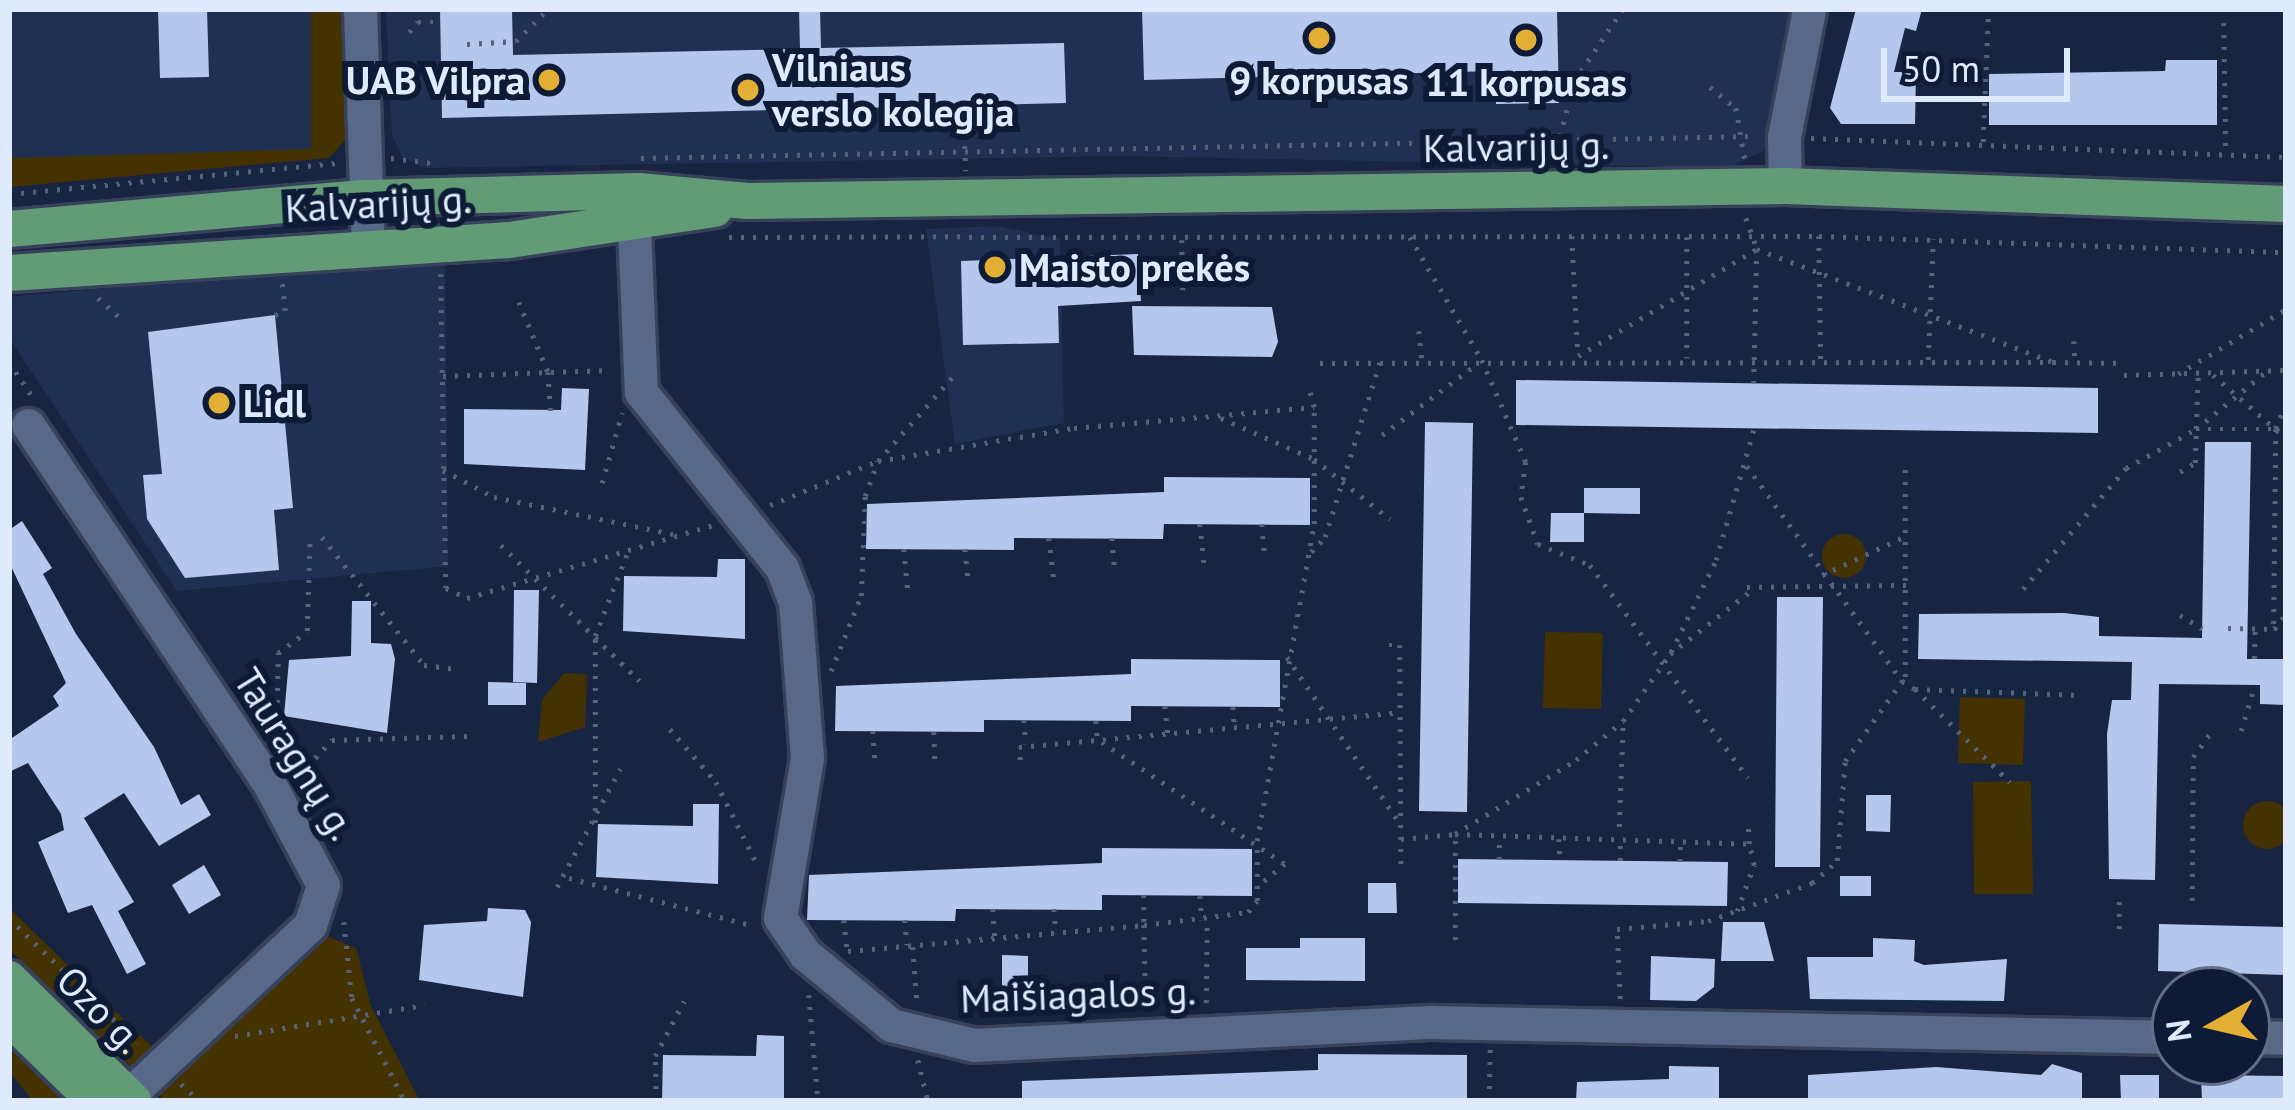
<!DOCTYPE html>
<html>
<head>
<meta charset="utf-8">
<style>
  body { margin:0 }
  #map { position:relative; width:2295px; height:1110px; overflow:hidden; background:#172542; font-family:"PT Sans",sans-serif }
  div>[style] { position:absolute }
  .built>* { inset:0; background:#1f3052 }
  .green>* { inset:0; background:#453201 }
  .round { border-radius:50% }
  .building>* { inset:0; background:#b4c7ed }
  .path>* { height:4.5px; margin-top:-2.25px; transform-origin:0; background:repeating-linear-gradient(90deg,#55627c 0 3px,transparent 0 12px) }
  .roads { filter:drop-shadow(3px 0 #38415a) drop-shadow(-3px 0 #38415a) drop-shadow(0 3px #38415a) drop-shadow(0 -3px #38415a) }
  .minor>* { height:33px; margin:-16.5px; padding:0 16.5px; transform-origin:16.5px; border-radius:16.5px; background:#576889 }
  .major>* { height:36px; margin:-18px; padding:0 18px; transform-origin:18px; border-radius:18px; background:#629c76 }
  .dots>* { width:33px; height:33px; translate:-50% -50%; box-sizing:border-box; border:6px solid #0e1b37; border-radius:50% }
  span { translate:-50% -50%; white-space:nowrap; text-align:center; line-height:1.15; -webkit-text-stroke:12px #0e1b37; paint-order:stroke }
  .poi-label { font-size:39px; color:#e0eafd; font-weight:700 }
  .left { translate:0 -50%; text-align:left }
  .right { translate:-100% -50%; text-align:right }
  .street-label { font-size:39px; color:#e0eafd }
  .frame { position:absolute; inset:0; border:12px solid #e0eafd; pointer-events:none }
  .north { position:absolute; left:2151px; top:966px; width:120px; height:120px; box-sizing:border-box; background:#0e1b37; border:3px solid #626e86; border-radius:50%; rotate:262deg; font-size:33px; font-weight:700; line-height:48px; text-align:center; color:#e0eafd }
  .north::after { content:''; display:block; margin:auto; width:42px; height:54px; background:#e3ae34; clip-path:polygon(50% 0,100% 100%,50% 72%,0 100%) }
  .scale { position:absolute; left:1881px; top:48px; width:189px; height:54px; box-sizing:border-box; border:6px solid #e0eafd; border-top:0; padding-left:15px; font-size:36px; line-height:42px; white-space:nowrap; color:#e0eafd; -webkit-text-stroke:9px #0e1b37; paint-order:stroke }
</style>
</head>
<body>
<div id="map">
  <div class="built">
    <i style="clip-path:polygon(9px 9px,311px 9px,312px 150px,9px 158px)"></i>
    <i style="clip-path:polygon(386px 9px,1798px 9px,1764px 151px,1727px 168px,1119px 156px,424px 168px,402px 156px,392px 135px)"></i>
    <i style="clip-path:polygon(997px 226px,1060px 239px,1064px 423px,955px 444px,926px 229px)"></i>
    <i style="clip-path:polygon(445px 256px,448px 566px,177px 591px,9px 338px,9px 297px)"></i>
  </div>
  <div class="green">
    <i style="clip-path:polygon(311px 9px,345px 9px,346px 139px,329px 158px,9px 187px,9px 158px,311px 149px)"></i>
    <i class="round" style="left:1822px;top:534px;width:44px;height:44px"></i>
    <i style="clip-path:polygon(1545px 632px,1603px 633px,1601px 709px,1543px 708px)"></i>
    <i style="clip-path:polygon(564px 673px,587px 674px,585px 727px,538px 742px,542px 700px)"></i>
    <i style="clip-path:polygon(1960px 697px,2025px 699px,2023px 765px,1958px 763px)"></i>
    <i style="clip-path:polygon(2031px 781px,2033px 894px,1974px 894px,1973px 782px)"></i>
    <i class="round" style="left:2243px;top:801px;width:48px;height:48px"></i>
    <i style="clip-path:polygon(9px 908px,174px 1068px,320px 933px,356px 948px,371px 1006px,420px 1101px,166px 1101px,9px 949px)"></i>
    <i style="clip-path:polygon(9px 1039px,72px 1101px,33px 1101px,9px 1071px)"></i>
  </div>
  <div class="building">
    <i style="clip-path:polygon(158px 9px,207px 9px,209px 77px,160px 78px)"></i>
    <i style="clip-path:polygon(440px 9px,512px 9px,513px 55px,800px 49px,799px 9px,820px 9px,821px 48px,1064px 43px,1066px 103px,442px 118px)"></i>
    <i style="clip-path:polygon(1142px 9px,1557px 9px,1559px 103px,1496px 104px,1495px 71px,1144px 80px)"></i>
    <i style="clip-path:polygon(1856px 9px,1922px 9px,1916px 31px,1905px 28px,1894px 72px,1916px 72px,1915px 124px,1841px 124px,1830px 108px)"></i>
    <i style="clip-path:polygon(2166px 60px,2217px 60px,2217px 125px,1989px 125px,1989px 74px,2165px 71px)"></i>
    <i style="clip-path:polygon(1138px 254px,1141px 301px,1058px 306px,1059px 343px,963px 345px,961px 261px)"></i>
    <i style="clip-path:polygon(1132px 306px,1272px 307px,1278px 342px,1272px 357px,1134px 355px)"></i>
    <i style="clip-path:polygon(275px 315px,293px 508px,274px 510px,279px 570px,185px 578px,147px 519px,143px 475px,162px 474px,148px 332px)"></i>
    <i style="clip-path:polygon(1516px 380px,2098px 388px,2098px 433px,1516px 425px)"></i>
    <i style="clip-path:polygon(562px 388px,589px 389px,585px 470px,464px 464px,464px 409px,561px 410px)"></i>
    <i style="clip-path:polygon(1425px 422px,1473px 423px,1467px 812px,1419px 811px)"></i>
    <i style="clip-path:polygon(2205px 442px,2251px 442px,2247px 659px,2286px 659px,2286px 705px,2260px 704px,2260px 685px,2159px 684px,2155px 880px,2109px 879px,2107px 734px,2112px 700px,2131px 700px,2132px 662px,1918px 659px,1919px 614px,2064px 613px,2099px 617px,2099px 636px,2202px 638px)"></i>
    <i style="clip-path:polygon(1164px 477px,1310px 478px,1310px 525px,1164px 524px,1163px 539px,1014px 538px,1014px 550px,866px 549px,867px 504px,1164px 492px)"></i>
    <i style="clip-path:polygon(1584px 488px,1640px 488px,1640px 514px,1584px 513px)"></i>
    <i style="clip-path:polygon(1551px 513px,1584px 513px,1584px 542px,1550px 542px)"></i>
    <i style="clip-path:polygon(22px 521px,52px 568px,43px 574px,76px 634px,154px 747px,181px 805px,199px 794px,211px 815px,159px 846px,124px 793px,84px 818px,134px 902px,118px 911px,146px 964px,127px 974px,92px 905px,68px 913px,38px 842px,64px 830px,61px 814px,28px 763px,9px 772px,9px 740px,59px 706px,53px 696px,66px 683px,9px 562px,9px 530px)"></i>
    <i style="clip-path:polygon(718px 559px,745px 559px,745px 639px,623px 631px,624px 576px,717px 577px)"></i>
    <i style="clip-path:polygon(514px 590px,539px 590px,537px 683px,513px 682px)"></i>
    <i style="clip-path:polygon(1777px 597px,1823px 597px,1820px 867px,1775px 867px)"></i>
    <i style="clip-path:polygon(352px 601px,371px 601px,371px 643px,391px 644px,395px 659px,387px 733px,284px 716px,289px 660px,351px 656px)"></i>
    <i style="clip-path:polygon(1131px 659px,1280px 660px,1280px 707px,1131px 706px,1131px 721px,984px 720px,984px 732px,835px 731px,836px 686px,1131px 674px)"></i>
    <i style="clip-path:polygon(488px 682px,526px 683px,526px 705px,488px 705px)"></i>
    <i style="clip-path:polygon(1866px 795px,1891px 795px,1890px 832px,1866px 831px)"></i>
    <i style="clip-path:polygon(693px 804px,719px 804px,718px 884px,596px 877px,598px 824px,693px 826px)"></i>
    <i style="clip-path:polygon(1102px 848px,1252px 849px,1252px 896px,1102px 895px,1102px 910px,956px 909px,955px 921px,807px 920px,809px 875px,1102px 863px)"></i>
    <i style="clip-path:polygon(1458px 859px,1728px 862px,1727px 906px,1458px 903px)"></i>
    <i style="clip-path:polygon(204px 865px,221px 895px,189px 914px,172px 885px)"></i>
    <i style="clip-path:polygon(1840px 876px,1871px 876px,1871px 896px,1840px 896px)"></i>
    <i style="clip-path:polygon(1368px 883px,1396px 883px,1397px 913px,1368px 913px)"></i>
    <i style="clip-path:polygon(488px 908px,525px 910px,531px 922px,523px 997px,419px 980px,424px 925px,487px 921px)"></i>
    <i style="clip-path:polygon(1723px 922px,1764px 922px,1774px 961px,1721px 961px)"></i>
    <i style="clip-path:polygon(2159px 924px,2286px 927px,2286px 975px,2158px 971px)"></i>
    <i style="clip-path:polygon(1300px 938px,1365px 938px,1365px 981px,1246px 980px,1246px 948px,1300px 948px)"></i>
    <i style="clip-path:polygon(1873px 938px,1915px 940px,1914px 961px,1924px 965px,2007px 959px,2004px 1001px,1810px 999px,1807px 957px,1873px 957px)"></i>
    <i style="clip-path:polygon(1002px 955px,1028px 956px,1028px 987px,1002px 987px)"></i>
    <i style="clip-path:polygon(1651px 956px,1715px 959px,1714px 987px,1696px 1001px,1650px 1000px)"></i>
    <i style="clip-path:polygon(757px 1035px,784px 1036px,784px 1101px,662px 1101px,663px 1055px,756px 1056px)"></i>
    <i style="clip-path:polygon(1318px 1054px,1467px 1055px,1467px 1101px,1022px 1101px,1022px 1081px,1318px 1070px)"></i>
    <i style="clip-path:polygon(2052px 1064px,2082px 1073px,2082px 1101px,1808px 1101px,1808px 1075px,1936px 1067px,2041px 1075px)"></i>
    <i style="clip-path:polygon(1669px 1066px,1719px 1067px,1719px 1101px,1576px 1101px,1577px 1082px,1669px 1079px)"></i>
    <i style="clip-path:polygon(2120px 1075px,2159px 1075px,2159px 1101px,2121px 1101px)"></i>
    <i style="clip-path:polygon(2201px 1075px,2286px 1076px,2286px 1101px,2202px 1101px)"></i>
  </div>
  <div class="path">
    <i style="left:418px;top:9px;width:13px;rotate:90deg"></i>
    <i style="left:418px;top:22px;width:22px"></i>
    <i style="left:2224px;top:23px;width:130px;rotate:89.1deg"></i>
    <i style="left:409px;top:32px;width:13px;rotate:-48deg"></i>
    <i style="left:467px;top:44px;width:49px;rotate:-3.5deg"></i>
    <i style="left:516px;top:41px;width:44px;rotate:-45deg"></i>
    <i style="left:1710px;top:87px;width:33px;rotate:39deg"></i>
    <i style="left:1736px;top:108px;width:52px;rotate:80deg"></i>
    <i style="left:1560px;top:136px;width:57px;rotate:-75.7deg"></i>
    <i style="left:1574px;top:81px;width:87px;rotate:-55.8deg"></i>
    <i style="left:1811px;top:138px;width:475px;rotate:2.3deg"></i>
    <i style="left:1983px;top:142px;width:124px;rotate:-87.7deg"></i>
    <i style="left:965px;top:146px;width:25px;rotate:88deg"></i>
    <i style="left:391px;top:158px;width:41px;rotate:7deg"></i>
    <i style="left:641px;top:158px;width:1116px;rotate:-1.13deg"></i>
    <i style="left:9px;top:194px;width:330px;rotate:-5.4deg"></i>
    <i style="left:1746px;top:218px;width:33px;rotate:70deg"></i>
    <i style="left:1757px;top:249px;width:134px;rotate:91.3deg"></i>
    <i style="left:1572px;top:236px;width:120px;rotate:87.1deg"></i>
    <i style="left:1578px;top:356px;width:209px;rotate:-30.9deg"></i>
    <i style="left:1757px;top:249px;width:317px;rotate:20.9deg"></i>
    <i style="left:2053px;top:362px;width:72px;rotate:0.8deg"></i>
    <i style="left:1819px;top:236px;width:123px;rotate:89.1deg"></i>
    <i style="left:729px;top:237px;width:240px;rotate:-0.2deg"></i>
    <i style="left:969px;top:237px;width:850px;rotate:-0.07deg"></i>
    <i style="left:1819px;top:236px;width:467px;rotate:2deg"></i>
    <i style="left:1410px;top:237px;width:143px;rotate:59.7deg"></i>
    <i style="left:1482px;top:360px;width:111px;rotate:66.7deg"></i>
    <i style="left:1526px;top:462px;width:35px;rotate:98deg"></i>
    <i style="left:1521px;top:497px;width:50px;rotate:70.1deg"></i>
    <i style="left:1538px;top:544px;width:56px;rotate:22deg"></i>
    <i style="left:1590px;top:565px;width:265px;rotate:53.4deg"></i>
    <i style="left:1687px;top:237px;width:121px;rotate:90deg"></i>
    <i style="left:1182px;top:240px;width:50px;rotate:88.9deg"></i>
    <i style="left:441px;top:274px;width:314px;rotate:89.1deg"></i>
    <i style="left:446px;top:588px;width:23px;rotate:25deg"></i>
    <i style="left:467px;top:598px;width:258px;rotate:-16.5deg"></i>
    <i style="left:98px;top:298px;width:36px;rotate:42deg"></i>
    <i style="left:519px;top:302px;width:76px;rotate:67.5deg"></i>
    <i style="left:548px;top:372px;width:43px;rotate:86deg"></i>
    <i style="left:275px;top:315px;width:11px;rotate:-22deg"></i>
    <i style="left:285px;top:311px;width:28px;rotate:-96deg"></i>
    <i style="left:1419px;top:331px;width:30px;rotate:84deg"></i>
    <i style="left:2074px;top:341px;width:19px;rotate:87deg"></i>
    <i style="left:1928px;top:360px;width:121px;rotate:-87.6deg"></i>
    <i style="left:9px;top:362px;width:42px;rotate:55.6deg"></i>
    <i style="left:1320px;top:363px;width:733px;rotate:-0.08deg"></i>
    <i style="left:2178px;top:374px;width:126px;rotate:-31deg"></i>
    <i style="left:2124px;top:375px;width:162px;rotate:-1.8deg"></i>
    <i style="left:2213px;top:375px;width:96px;rotate:40.8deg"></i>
    <i style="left:443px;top:376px;width:167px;rotate:-2.1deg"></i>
    <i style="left:2286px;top:404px;width:27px;rotate:112deg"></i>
    <i style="left:2276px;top:429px;width:12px;rotate:-35deg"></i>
    <i style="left:1221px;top:418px;width:102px;rotate:23.8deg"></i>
    <i style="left:1314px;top:459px;width:97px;rotate:38.3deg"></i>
    <i style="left:2196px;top:429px;width:54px;rotate:-87.9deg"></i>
    <i style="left:1382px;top:435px;width:120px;rotate:-36.9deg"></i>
    <i style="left:1747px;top:466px;width:265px;rotate:54.2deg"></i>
    <i style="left:1902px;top:681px;width:15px;rotate:32deg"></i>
    <i style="left:1915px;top:689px;width:167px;rotate:2.1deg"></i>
    <i style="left:443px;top:470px;width:58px;rotate:27.9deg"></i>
    <i style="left:494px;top:497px;width:183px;rotate:11.7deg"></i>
    <i style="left:2180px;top:472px;width:17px;rotate:-31deg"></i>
    <i style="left:2195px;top:463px;width:34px;rotate:-88deg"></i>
    <i style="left:2196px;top:429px;width:80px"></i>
    <i style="left:2276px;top:429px;width:200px;rotate:90.6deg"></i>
    <i style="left:2274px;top:629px;width:12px"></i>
    <i style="left:602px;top:483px;width:73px;rotate:-74.1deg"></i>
    <i style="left:770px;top:505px;width:117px;rotate:-22.2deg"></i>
    <i style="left:878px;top:461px;width:199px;rotate:-9.6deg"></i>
    <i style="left:1074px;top:428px;width:241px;rotate:-5deg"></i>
    <i style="left:1314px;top:407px;width:15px;rotate:-106deg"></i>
    <i style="left:1200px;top:524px;width:39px;rotate:84deg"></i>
    <i style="left:1262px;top:524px;width:33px;rotate:85deg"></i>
    <i style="left:322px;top:537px;width:164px;rotate:51.4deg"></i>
    <i style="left:424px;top:665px;width:33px;rotate:7deg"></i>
    <i style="left:1049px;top:538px;width:39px;rotate:83deg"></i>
    <i style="left:1112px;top:538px;width:33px;rotate:85deg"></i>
    <i style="left:501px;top:545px;width:194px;rotate:44.4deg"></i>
    <i style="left:904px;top:549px;width:42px;rotate:84.6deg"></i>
    <i style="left:965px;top:549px;width:36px;rotate:84deg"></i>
    <i style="left:1311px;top:552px;width:21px;rotate:-47deg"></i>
    <i style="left:1325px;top:537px;width:183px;rotate:-72.6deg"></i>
    <i style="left:1822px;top:575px;width:90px;rotate:-24.9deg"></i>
    <i style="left:1747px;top:587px;width:161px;rotate:-0.7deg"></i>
    <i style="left:2023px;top:589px;width:159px;rotate:-49.6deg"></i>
    <i style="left:2126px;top:468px;width:80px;rotate:-29.1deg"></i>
    <i style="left:2196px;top:429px;width:93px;rotate:-39.3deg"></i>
    <i style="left:2180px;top:615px;width:26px;rotate:31deg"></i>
    <i style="left:2228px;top:628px;width:46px;rotate:1.2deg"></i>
    <i style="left:2274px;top:629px;width:19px;rotate:-51deg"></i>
    <i style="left:1389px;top:645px;width:11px"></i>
    <i style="left:1400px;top:645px;width:219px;rotate:89.7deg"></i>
    <i style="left:1671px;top:652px;width:102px;rotate:-63.9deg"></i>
    <i style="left:1716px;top:560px;width:137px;rotate:-73.9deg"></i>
    <i style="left:1287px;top:657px;width:203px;rotate:55.8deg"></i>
    <i style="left:2254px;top:659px;width:30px;rotate:-88deg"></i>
    <i style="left:831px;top:671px;width:81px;rotate:-68.2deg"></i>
    <i style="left:861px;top:596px;width:100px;rotate:-87.7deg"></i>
    <i style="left:865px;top:496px;width:37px;rotate:-70deg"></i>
    <i style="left:878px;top:461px;width:120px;rotate:-48.4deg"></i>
    <i style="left:1915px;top:689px;width:133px;rotate:44.4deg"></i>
    <i style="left:1165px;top:706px;width:29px;rotate:84deg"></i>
    <i style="left:1233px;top:707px;width:22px;rotate:85deg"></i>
    <i style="left:1024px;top:720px;width:24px;rotate:85deg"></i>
    <i style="left:1096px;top:721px;width:21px;rotate:85deg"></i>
    <i style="left:670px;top:729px;width:70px;rotate:49deg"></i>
    <i style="left:716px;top:782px;width:96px;rotate:63.4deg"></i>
    <i style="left:873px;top:731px;width:32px;rotate:86deg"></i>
    <i style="left:2241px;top:731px;width:48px;rotate:-73.1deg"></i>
    <i style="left:934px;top:732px;width:31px;rotate:88deg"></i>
    <i style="left:291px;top:737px;width:26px;rotate:-122deg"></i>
    <i style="left:277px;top:715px;width:62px;rotate:-89.1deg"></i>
    <i style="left:278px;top:653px;width:36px;rotate:-37deg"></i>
    <i style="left:307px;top:631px;width:93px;rotate:-88.2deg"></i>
    <i style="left:1102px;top:742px;width:220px;rotate:33.7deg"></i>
    <i style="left:1285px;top:864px;width:33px;rotate:140deg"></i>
    <i style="left:315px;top:758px;width:25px;rotate:-47deg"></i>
    <i style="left:332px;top:740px;width:135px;rotate:-1.7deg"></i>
    <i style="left:1020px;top:760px;width:13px;rotate:-94deg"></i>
    <i style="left:1019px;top:747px;width:383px;rotate:-5.2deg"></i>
    <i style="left:595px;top:823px;width:187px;rotate:-90deg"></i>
    <i style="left:595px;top:636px;width:93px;rotate:-68.7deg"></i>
    <i style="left:1619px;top:827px;width:106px;rotate:-87.8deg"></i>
    <i style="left:328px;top:834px;width:23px;rotate:-38deg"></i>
    <i style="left:1401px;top:839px;width:54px;rotate:-5.3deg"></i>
    <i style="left:1455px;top:834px;width:142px;rotate:-31.4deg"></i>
    <i style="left:1576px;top:760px;width:61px;rotate:-39.7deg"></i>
    <i style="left:1623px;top:721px;width:82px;rotate:-55deg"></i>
    <i style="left:1670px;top:654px;width:99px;rotate:-38deg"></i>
    <i style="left:1559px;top:839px;width:21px;rotate:87deg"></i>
    <i style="left:1499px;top:860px;width:24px;rotate:-90deg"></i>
    <i style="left:1620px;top:861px;width:18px;rotate:-90deg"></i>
    <i style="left:1680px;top:862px;width:19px;rotate:-90deg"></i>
    <i style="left:569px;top:878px;width:188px;rotate:14.5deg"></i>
    <i style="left:557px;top:887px;width:134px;rotate:-61.9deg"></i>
    <i style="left:1144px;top:895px;width:30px;rotate:90deg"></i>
    <i style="left:1144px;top:925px;width:105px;rotate:-7.1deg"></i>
    <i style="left:1248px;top:912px;width:14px;rotate:-51deg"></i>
    <i style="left:1257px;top:901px;width:60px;rotate:-90deg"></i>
    <i style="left:1257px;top:841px;width:322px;rotate:-79.8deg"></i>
    <i style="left:1314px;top:524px;width:117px;rotate:-90deg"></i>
    <i style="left:1200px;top:896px;width:24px;rotate:85deg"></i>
    <i style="left:2192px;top:901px;width:144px;rotate:-89.6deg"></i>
    <i style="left:2193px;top:757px;width:32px;rotate:-54deg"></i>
    <i style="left:993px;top:909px;width:29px;rotate:86deg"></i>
    <i style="left:1054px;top:909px;width:24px;rotate:85deg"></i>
    <i style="left:1737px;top:911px;width:49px;rotate:-69.7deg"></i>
    <i style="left:1754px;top:865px;width:22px;rotate:-103deg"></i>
    <i style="left:9px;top:918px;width:180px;rotate:44.1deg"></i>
    <i style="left:844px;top:920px;width:30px;rotate:84deg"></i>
    <i style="left:905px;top:920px;width:25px;rotate:85deg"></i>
    <i style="left:344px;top:922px;width:76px;rotate:84deg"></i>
    <i style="left:352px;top:998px;width:116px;rotate:62.8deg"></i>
    <i style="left:2119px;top:929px;width:30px;rotate:-90deg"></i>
    <i style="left:1455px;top:940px;width:106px;rotate:-90deg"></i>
    <i style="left:1455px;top:834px;width:294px;rotate:1.9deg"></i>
    <i style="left:1749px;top:844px;width:22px;rotate:-93deg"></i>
    <i style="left:913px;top:947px;width:54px;rotate:85.8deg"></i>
    <i style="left:848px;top:951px;width:297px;rotate:-5deg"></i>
    <i style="left:1144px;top:925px;width:81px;rotate:88.6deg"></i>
    <i style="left:809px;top:995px;width:106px;rotate:85.1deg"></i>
    <i style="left:1620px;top:999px;width:70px;rotate:-92.5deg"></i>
    <i style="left:1617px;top:929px;width:91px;rotate:-5deg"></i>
    <i style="left:1708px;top:921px;width:111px;rotate:-20.1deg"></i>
    <i style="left:1812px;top:883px;width:33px;rotate:-41deg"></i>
    <i style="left:1837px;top:861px;width:100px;rotate:-85.4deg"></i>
    <i style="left:1845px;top:761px;width:103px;rotate:-54.5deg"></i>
    <i style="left:1905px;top:677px;width:210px;rotate:-90deg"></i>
    <i style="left:1206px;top:1003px;width:84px;rotate:-89.3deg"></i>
    <i style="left:235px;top:1036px;width:192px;rotate:-9.3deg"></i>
    <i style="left:918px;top:1060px;width:42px;rotate:76.3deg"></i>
    <i style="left:181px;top:1084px;width:25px;rotate:43deg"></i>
    <i style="left:656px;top:1101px;width:45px;rotate:-91.3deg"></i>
    <i style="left:655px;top:1056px;width:62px;rotate:-62.2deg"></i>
    <i style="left:1489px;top:1101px;width:52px;rotate:-88.9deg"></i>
  </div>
  <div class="roads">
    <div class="minor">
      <i style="left:360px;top:9px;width:236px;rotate:88.1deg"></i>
      <i style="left:1785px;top:186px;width:49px;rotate:-91.2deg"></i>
      <i style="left:1784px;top:137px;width:130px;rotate:-78.9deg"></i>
      <i style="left:634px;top:227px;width:165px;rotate:87.6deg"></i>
      <i style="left:641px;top:392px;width:226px;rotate:51.3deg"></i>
      <i style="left:782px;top:568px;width:36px;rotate:69deg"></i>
      <i style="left:795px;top:602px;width:156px;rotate:85.6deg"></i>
      <i style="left:807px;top:758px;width:162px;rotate:99.6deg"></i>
      <i style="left:780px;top:918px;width:44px;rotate:55.2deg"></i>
      <i style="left:805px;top:954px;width:112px;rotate:39.5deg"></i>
      <i style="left:891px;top:1025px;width:85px;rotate:13.5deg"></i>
      <i style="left:974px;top:1045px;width:460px;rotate:-2.9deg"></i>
      <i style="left:1433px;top:1022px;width:742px;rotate:1.16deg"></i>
      <i style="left:28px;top:425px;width:434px;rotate:56.1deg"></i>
      <i style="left:270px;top:785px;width:113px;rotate:62.1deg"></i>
      <i style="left:323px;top:885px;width:42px;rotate:108deg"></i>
      <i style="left:310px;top:925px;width:250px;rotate:136.8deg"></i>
      <i style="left:2247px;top:1037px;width:39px;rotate:1deg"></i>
    </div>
    <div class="major">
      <i style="left:9px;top:229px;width:358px;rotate:-5deg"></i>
      <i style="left:366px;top:198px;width:272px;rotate:-1.5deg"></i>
      <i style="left:638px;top:191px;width:110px;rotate:5.2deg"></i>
      <i style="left:748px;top:201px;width:1037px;rotate:-0.83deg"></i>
      <i style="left:1785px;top:186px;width:501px;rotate:2.06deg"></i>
      <i style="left:9px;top:273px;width:501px;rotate:-3.78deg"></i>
      <i style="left:509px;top:240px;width:208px;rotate:-8.6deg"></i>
      <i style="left:9px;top:979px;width:174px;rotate:44.5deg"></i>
      <i style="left:9px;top:1017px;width:120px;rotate:44.3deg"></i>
    </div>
  </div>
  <div class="dots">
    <i style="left:1319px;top:38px;background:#e3ae34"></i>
    <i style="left:1526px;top:40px;background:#e3ae34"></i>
    <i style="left:549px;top:80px;background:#e3ae34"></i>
    <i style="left:748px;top:90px;background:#e3ae34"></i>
    <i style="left:995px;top:267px;background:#e3ae34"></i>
    <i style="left:219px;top:403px;background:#e3ae34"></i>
  </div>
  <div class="poi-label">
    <span class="left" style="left:772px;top:90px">Vilniaus<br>verslo kolegija</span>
    <span class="right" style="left:525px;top:80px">UAB Vilpra</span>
    <span style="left:1319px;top:80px">9 korpusas</span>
    <span style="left:1526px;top:82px">11 korpusas</span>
    <span class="left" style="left:1019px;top:267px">Maisto prekės</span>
    <span class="left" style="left:243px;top:403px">Lidl</span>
  </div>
  <div class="street-label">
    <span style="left:1516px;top:147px;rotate:-1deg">Kalvarijų g.</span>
    <span style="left:378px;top:204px;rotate:-3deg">Kalvarijų g.</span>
    <span style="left:295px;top:754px;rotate:58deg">Tauragnų g.</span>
    <span style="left:1078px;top:995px;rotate:-2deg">Maišiagalos g.</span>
    <span style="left:100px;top:1010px;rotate:45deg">Ozo g.</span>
  </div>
  <div class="frame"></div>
  <div class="north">N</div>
  <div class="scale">50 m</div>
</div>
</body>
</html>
